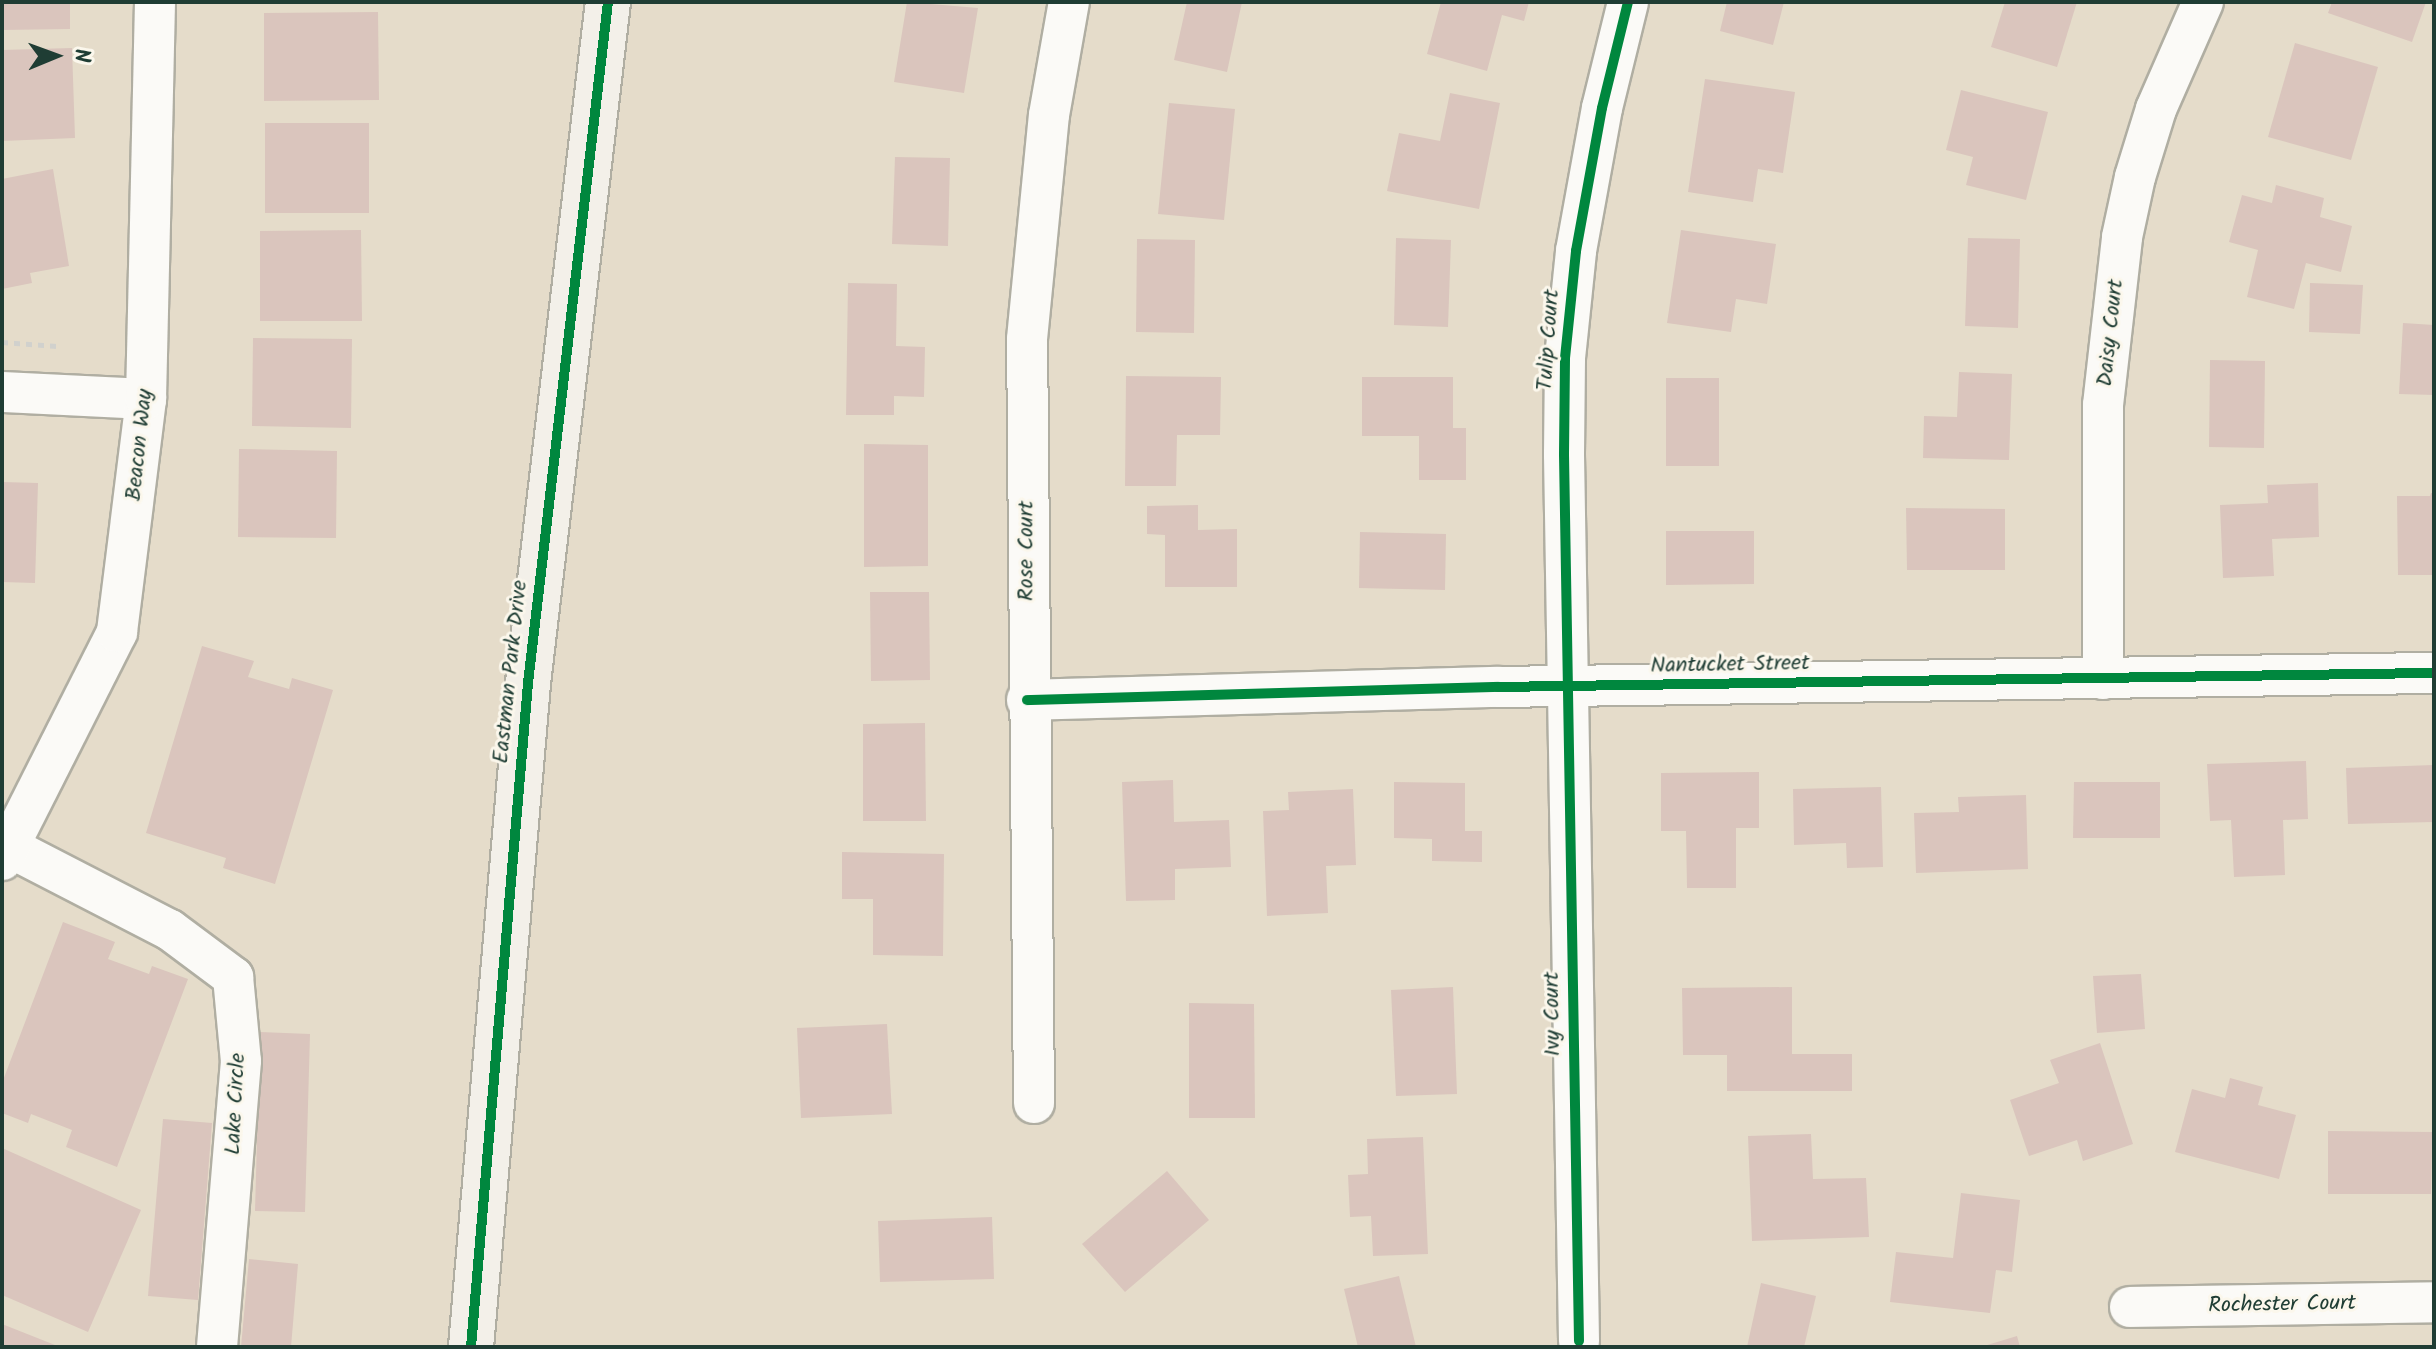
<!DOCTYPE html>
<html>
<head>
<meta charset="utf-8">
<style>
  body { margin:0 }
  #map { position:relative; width:2436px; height:1349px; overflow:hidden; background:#e5dcca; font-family:Kalam,sans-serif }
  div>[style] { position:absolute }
  .building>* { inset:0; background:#dac5bd }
  .path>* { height:5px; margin-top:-2.5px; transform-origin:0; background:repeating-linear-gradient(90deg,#d1d1cd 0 6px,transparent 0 12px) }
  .roads { filter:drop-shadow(2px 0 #b0aea2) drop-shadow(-2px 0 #b0aea2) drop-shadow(0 2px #b0aea2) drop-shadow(0 -2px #b0aea2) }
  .street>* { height:40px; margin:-20px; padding:0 20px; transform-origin:20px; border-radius:20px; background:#fbfaf7 }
  .secondary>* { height:44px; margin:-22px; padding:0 22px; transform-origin:22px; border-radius:22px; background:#f3f0e9 }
  .cycleway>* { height:10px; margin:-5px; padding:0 5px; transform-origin:5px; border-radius:5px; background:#00873e }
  span { translate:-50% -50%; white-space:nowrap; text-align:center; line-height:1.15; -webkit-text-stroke:6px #fbf7ec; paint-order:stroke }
  .street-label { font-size:22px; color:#1f3d34 }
  .frame { position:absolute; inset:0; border:4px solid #1f3d34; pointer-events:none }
  .north { position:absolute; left:16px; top:16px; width:80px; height:80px; -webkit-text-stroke:6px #fbf7ec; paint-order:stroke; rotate:89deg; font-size:22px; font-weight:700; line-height:32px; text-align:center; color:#1f3d34 }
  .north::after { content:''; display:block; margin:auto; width:28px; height:36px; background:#1f3d34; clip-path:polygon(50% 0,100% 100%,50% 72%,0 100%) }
</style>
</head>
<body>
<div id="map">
  <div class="building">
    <i style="clip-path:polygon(2px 2px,70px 2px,70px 29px,2px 30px)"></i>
    <i style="clip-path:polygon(907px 2px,978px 8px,964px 93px,894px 82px)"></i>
    <i style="clip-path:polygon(1187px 2px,1242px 2px,1227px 72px,1174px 60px)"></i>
    <i style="clip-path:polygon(1441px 2px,1529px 2px,1524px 21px,1502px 15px,1487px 71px,1427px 54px)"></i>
    <i style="clip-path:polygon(1727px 2px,1784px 2px,1773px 45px,1720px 31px)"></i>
    <i style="clip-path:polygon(2005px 2px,2077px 2px,2057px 67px,1991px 47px)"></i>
    <i style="clip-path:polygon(2332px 2px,2426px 2px,2412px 42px,2328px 13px)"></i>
    <i style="clip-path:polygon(378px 12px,379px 100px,264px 101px,264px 13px)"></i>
    <i style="clip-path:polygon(2295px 43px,2378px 67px,2351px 160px,2268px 137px)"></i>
    <i style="clip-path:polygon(72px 48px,75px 138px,2px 141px,2px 50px)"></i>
    <i style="clip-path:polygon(1705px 79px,1795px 92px,1783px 173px,1758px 169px,1753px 202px,1688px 192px)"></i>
    <i style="clip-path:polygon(1961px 90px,2048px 112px,2026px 200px,1966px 185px,1973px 157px,1946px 150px)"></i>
    <i style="clip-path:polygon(1450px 93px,1500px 103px,1479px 209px,1387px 191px,1399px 133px,1440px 141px)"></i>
    <i style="clip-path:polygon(1169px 103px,1235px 109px,1224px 220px,1158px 214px)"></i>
    <i style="clip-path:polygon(265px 123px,369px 123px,369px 213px,265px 213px)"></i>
    <i style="clip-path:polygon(895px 157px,950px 158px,948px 246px,892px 244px)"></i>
    <i style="clip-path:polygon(53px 169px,69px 266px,30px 273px,32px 283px,2px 289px,2px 179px)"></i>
    <i style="clip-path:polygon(2276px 185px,2324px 198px,2320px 217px,2352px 226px,2341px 272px,2306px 263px,2294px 309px,2247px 297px,2258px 250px,2229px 242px,2242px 195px,2272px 203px)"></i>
    <i style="clip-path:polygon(361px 230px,362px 321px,260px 321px,260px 231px)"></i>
    <i style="clip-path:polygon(1681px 230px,1776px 244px,1767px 304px,1736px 299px,1731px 332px,1667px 323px)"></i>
    <i style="clip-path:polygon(1396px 238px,1451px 240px,1448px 327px,1394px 325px)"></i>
    <i style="clip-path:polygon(1968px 238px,2020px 239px,2018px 328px,1965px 326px)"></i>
    <i style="clip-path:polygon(1137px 239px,1195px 240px,1194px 333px,1136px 332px)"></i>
    <i style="clip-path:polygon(848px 283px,897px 284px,896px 346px,925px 347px,924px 397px,894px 396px,894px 415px,846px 415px)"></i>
    <i style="clip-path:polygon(2310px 283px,2363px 285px,2360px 334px,2309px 332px)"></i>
    <i style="clip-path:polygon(2403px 323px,2434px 325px,2434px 395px,2399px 394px)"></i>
    <i style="clip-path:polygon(253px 338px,352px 339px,351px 428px,252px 426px)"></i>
    <i style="clip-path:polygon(2210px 360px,2265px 361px,2264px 448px,2209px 447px)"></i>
    <i style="clip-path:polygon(1959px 372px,2012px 374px,2009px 460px,1923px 458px,1924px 416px,1957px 417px)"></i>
    <i style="clip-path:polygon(1126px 376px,1221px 377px,1220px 435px,1177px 435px,1176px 486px,1125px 486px)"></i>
    <i style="clip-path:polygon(1362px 377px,1453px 377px,1453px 428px,1466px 428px,1466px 480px,1419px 480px,1419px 436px,1362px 436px)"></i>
    <i style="clip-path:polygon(1666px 378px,1719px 378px,1719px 466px,1666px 466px)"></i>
    <i style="clip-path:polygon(864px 444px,928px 445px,928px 566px,864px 567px)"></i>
    <i style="clip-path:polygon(239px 449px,337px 451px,336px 538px,238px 537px)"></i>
    <i style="clip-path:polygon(2px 482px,38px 483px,35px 583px,2px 582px)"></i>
    <i style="clip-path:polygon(2318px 483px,2319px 537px,2272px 539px,2274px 576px,2223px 578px,2220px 505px,2268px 503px,2267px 485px)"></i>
    <i style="clip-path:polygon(2431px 493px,2434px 493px,2434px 575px,2398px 575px,2397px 496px,2430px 496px)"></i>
    <i style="clip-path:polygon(1198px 505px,1198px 530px,1237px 529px,1237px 587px,1165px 587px,1165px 535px,1147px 534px,1147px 506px)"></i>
    <i style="clip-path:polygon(1906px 508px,2005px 509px,2005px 570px,1907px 570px)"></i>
    <i style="clip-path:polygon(1666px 531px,1754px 531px,1754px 584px,1666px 585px)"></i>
    <i style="clip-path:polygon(1360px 532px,1446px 534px,1445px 590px,1359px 588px)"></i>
    <i style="clip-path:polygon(870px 592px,929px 592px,930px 680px,871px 681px)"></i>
    <i style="clip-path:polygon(202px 646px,254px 661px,248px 677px,289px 689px,292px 678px,333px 690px,275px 884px,223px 868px,226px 858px,146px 833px)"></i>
    <i style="clip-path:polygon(925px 723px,926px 821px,863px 821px,863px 724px)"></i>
    <i style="clip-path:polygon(2306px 761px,2308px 819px,2283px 820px,2285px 875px,2234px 877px,2231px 820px,2210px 821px,2207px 764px)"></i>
    <i style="clip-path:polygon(2434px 765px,2434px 822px,2348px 824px,2346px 768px)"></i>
    <i style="clip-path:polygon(1759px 772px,1759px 828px,1736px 828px,1736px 888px,1687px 888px,1686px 831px,1661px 831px,1661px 773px)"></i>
    <i style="clip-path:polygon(1173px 780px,1174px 822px,1229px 820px,1231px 867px,1175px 869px,1175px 900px,1126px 901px,1122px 782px)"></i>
    <i style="clip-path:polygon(1394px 782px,1465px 783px,1465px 831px,1482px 831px,1482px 862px,1432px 861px,1432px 839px,1394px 838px)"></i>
    <i style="clip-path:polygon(2074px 782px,2160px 782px,2160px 838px,2073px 838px)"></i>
    <i style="clip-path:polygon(1881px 787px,1883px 867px,1847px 868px,1846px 843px,1794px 845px,1793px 789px)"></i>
    <i style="clip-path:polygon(1353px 789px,1356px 865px,1326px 866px,1328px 913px,1267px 916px,1263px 811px,1289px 810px,1288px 792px)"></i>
    <i style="clip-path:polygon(2026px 795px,2028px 869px,1916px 873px,1914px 813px,1959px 812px,1958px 797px)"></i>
    <i style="clip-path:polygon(842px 852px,944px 854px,943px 956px,873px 955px,873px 899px,842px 899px)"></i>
    <i style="clip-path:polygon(63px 922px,115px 942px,108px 959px,149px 974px,152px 966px,188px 979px,117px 1167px,66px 1147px,72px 1130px,31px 1114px,28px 1123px,2px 1113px,2px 1083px)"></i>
    <i style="clip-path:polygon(2141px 974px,2145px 1029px,2097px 1033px,2093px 976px)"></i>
    <i style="clip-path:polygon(1453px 987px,1457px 1094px,1396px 1096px,1391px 990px)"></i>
    <i style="clip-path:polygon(1792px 987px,1792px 1054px,1852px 1054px,1852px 1091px,1727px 1091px,1727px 1055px,1683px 1055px,1682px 988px)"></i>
    <i style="clip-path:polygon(1189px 1003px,1254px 1004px,1255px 1118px,1189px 1118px)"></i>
    <i style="clip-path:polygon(887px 1024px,892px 1114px,801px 1118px,797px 1028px)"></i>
    <i style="clip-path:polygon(260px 1032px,310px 1034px,305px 1212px,255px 1211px)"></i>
    <i style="clip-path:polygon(2100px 1043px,2133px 1144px,2083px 1161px,2077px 1140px,2029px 1156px,2010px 1100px,2059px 1083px,2050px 1060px)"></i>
    <i style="clip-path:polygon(2230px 1078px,2263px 1087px,2258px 1105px,2296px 1115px,2279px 1179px,2175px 1152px,2192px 1089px,2225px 1098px)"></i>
    <i style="clip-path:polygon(163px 1119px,212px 1123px,198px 1300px,148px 1296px)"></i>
    <i style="clip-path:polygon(2328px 1131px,2432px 1132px,2431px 1194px,2328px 1194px)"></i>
    <i style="clip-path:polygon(1811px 1134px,1813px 1179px,1866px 1178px,1869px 1237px,1752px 1241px,1748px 1136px)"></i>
    <i style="clip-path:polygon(1423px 1137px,1428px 1254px,1373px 1256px,1371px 1216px,1350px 1217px,1348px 1175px,1368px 1174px,1367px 1139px)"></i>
    <i style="clip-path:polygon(2px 1148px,141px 1210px,88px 1332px,2px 1295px)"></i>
    <i style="clip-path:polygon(1167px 1171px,1209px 1220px,1125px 1292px,1082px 1244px)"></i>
    <i style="clip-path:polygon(1961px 1193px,2020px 1200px,2012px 1272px,1996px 1270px,1990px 1313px,1890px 1302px,1896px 1252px,1953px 1258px)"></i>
    <i style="clip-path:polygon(992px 1217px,994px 1279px,880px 1282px,878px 1221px)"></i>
    <i style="clip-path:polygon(249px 1259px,298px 1264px,291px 1347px,241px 1347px)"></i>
    <i style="clip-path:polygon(1399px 1276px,1416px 1347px,1358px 1347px,1344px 1289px)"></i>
    <i style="clip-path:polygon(1761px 1283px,1816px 1296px,1804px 1347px,1747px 1347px)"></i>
    <i style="clip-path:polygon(2px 1324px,60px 1347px,2px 1347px)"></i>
    <i style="clip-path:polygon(2017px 1336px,2020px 1347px,1984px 1347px,1984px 1346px)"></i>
  </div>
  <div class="path">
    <i style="left:2px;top:342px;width:55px;rotate:4.2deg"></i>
  </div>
  <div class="roads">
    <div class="street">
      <i style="left:2px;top:392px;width:144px;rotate:2.8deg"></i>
      <i style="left:2103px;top:679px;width:274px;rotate:-90deg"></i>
      <i style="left:2103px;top:405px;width:169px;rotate:-83.5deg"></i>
      <i style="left:2122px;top:237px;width:61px;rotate:-77.8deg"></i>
      <i style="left:2135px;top:177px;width:71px;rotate:-72.8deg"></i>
      <i style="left:2156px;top:109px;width:117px;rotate:-66.3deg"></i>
      <i style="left:1027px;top:700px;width:470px;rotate:-1.6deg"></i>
      <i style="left:1497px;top:687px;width:937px;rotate:-0.86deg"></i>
      <i style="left:9px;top:847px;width:181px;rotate:27.3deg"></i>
      <i style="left:170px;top:930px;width:79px;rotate:36.7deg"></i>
      <i style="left:233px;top:977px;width:84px;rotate:84.6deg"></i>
      <i style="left:241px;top:1061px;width:287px;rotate:94.8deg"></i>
      <i style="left:2px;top:860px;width:255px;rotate:-63.2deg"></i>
      <i style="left:117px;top:632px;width:235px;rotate:-82.9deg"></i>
      <i style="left:146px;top:399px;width:397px;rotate:-88.7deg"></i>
      <i style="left:1034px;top:1103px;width:764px;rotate:-90.52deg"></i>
      <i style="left:1027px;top:339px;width:225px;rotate:-84.4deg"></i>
      <i style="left:1049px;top:115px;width:115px;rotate:-80deg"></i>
      <i style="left:2130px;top:1307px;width:304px;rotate:-0.9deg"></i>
      <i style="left:1579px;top:1341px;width:887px;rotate:-90.97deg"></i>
      <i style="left:1564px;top:454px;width:96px;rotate:-89.4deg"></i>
      <i style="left:1565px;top:358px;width:108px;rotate:-84.1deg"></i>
      <i style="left:1576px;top:251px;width:145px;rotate:-79.7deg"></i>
      <i style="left:1602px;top:108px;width:109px;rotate:-76.2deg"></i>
    </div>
    <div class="secondary">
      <i style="left:471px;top:1347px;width:666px;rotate:-85.09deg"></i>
      <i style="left:528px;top:683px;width:686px;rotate:-83.3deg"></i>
    </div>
  </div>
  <div class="cycleway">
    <i style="left:1027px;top:700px;width:470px;rotate:-1.6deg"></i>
    <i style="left:1497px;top:687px;width:937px;rotate:-0.86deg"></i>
    <i style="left:1579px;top:1341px;width:887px;rotate:-90.97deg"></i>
    <i style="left:1564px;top:454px;width:96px;rotate:-89.4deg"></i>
    <i style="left:1565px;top:358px;width:108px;rotate:-84.1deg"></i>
    <i style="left:1576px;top:251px;width:145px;rotate:-79.7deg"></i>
    <i style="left:1602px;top:108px;width:109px;rotate:-76.2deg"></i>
    <i style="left:471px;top:1347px;width:666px;rotate:-85.09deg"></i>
    <i style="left:528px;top:683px;width:686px;rotate:-83.3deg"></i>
  </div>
  <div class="street-label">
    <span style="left:2111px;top:333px;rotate:-84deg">Daisy Court</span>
    <span style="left:1549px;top:340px;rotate:-86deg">Tulip Court</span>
    <span style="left:140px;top:445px;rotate:-84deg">Beacon Way</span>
    <span style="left:1027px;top:551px;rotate:-90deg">Rose Court</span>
    <span style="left:1730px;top:665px;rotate:-1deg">Nantucket Street</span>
    <span style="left:511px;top:672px;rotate:-84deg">Eastman Park Drive</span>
    <span style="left:1553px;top:1014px;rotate:-91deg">Ivy Court</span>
    <span style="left:236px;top:1104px;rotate:-87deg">Lake Circle</span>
    <span style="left:2282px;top:1305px;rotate:-1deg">Rochester Court</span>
  </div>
  <div class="frame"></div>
  <div class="north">N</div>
</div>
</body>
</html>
